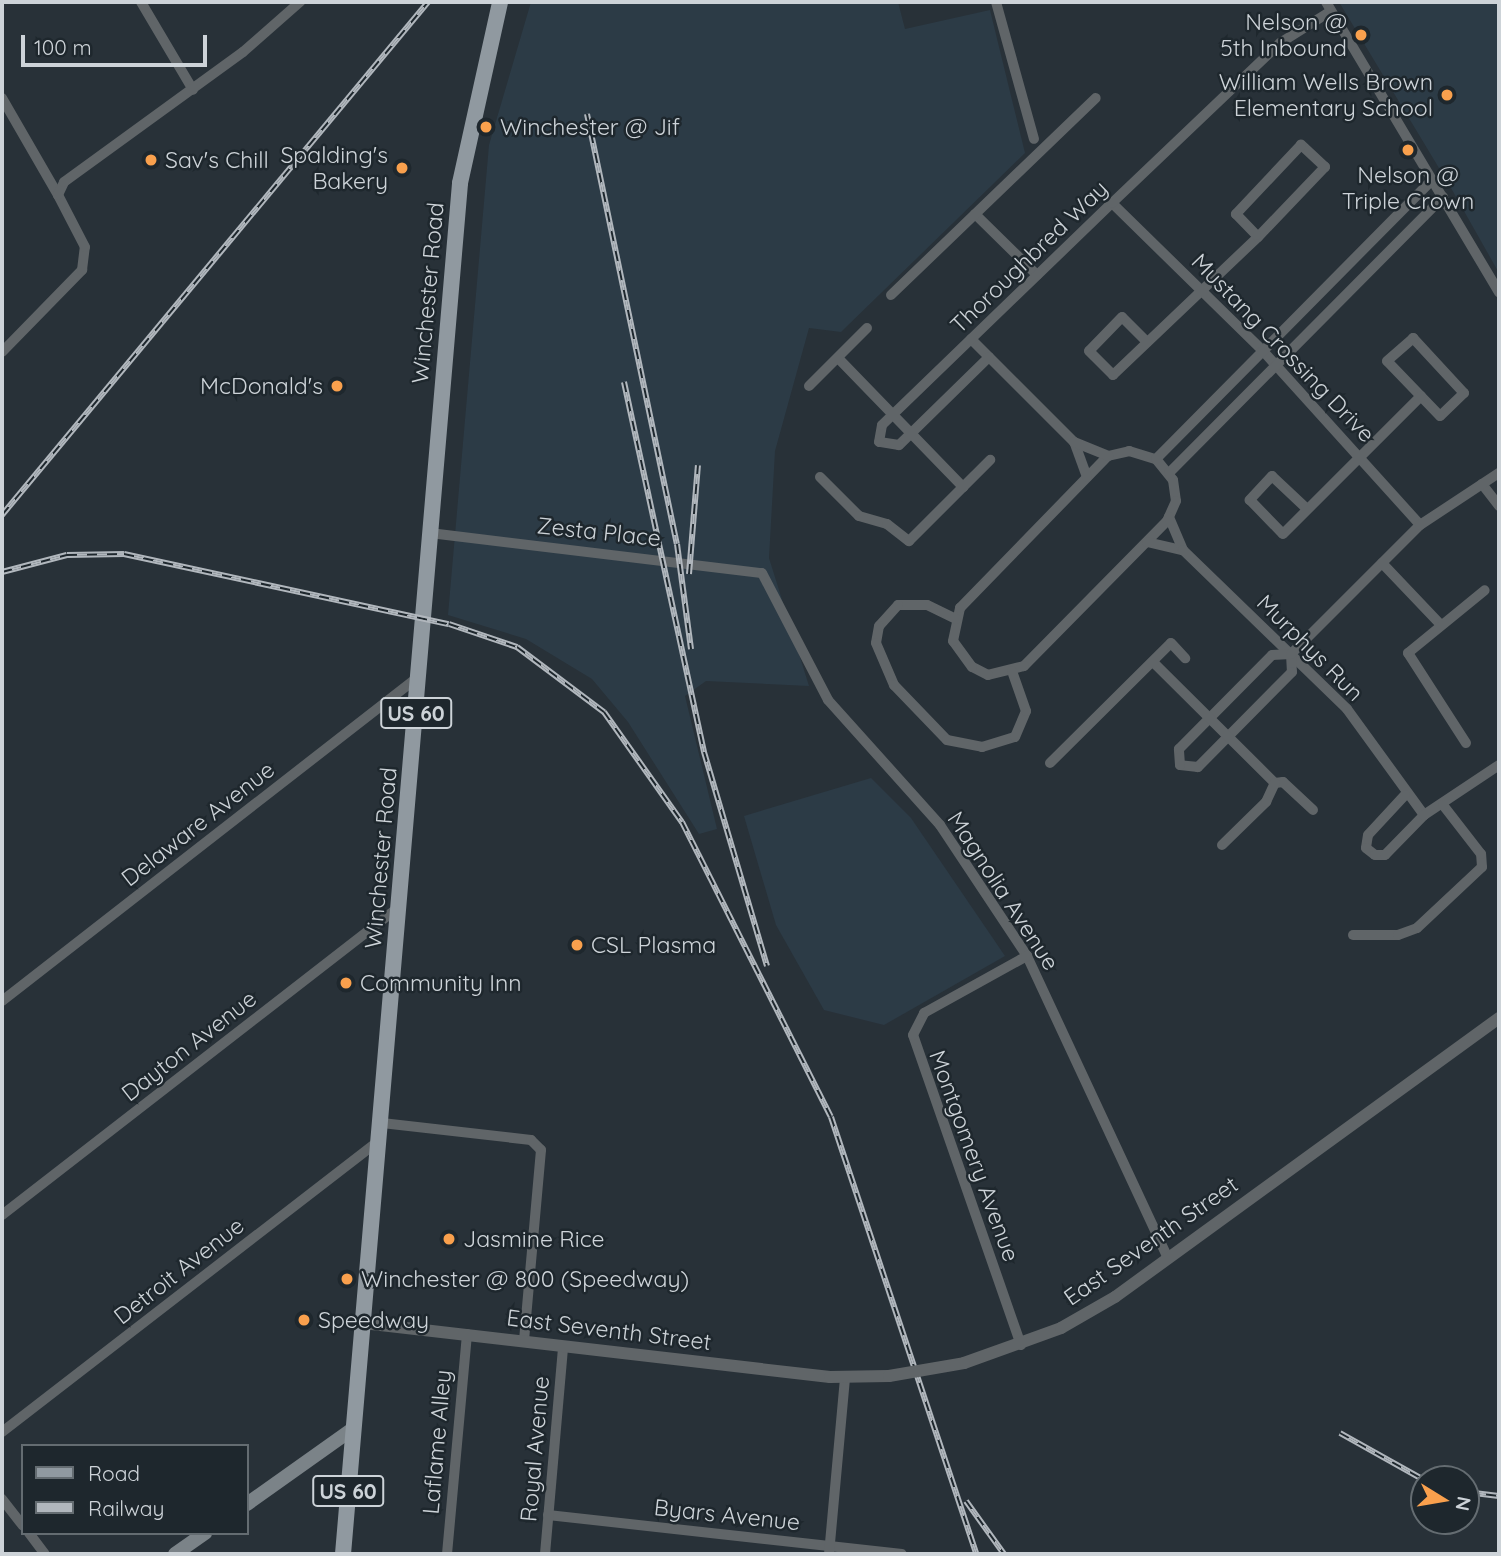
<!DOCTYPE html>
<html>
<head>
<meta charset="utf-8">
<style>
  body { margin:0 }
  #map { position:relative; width:1501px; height:1556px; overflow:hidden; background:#283138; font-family:Quicksand,sans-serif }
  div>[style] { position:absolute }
  .built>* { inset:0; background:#2c3b46 }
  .minor>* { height:10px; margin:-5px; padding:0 5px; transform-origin:5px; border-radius:5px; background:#606568 }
  .tertiary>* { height:12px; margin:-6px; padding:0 6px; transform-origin:6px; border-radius:6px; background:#606568 }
  .secondary>* { height:14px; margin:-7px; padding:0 7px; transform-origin:7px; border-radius:7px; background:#7b8388 }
  .primary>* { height:16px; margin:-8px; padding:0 8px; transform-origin:8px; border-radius:8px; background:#9099a0 }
  .rail>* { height:6px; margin-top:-3px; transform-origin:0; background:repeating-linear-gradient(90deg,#1e272d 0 10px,#b1b7bd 0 20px); box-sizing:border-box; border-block:2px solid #b1b7bd }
  .tertiary-bridge>* { height:12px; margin:-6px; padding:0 6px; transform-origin:6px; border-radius:6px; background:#606568 }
  .dots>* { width:19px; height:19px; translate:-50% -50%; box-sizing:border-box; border:4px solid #1e272d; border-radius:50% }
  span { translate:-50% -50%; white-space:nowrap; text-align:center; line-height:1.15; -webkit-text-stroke:5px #1e272d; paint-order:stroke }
  .shield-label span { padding:2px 5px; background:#1e272d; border:2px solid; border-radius:5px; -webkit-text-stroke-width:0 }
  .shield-label { font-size:21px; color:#cdd3d8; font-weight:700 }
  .poi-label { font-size:23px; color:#cdd3d8 }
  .right { translate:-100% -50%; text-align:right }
  .left { translate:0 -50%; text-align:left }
  .street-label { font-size:23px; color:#cdd3d8 }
  .frame { position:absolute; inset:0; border:4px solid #cdd3d8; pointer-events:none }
  .legend { position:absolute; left:21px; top:1444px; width:228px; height:91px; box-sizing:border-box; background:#1e272d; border:2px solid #646c71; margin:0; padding:9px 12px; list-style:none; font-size:21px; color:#cdd3d8 }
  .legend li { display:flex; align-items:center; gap:14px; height:35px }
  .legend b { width:35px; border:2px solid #646c71 }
  .north { position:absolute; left:1410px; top:1465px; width:70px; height:70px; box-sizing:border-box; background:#1e272d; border:2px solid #646c71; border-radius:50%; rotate:101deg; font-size:19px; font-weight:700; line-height:28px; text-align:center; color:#cdd3d8 }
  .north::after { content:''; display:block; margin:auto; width:24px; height:32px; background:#f9a04d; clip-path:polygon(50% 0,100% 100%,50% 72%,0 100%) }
  .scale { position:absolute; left:21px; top:35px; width:186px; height:32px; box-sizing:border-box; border:4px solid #cdd3d8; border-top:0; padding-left:9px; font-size:21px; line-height:24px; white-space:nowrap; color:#cdd3d8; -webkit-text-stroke:5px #1e272d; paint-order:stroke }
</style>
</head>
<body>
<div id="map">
  <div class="built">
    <i style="clip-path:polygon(531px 2px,898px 2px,905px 29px,990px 10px,1025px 153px,841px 332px,809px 328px,775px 451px,769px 558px,809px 686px,706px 681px,685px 696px,717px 829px,699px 834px,628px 722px,592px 679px,526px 639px,448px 615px,489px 145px)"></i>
    <i style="clip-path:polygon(1339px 2px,1499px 2px,1499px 273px,1451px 188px)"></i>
    <i style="clip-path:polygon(871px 778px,911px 818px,1005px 956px,884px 1025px,824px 1010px,776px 925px,744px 816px)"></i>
  </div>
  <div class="minor">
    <i style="left:141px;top:2px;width:102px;rotate:59.4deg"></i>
    <i style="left:996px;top:2px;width:142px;rotate:74.5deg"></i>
    <i style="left:1326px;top:2px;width:338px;rotate:59.2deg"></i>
    <i style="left:2px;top:98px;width:112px;rotate:60deg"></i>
    <i style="left:1112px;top:203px;width:211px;rotate:44.4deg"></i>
    <i style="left:1263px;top:351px;width:234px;rotate:47.9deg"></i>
    <i style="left:975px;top:214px;width:87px;rotate:44.5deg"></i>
    <i style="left:891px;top:295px;width:284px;rotate:-43.9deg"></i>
    <i style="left:1413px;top:338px;width:75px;rotate:47.2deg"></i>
    <i style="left:1464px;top:393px;width:33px;rotate:136deg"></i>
    <i style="left:1440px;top:416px;width:76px;rotate:-133.9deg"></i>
    <i style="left:1387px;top:361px;width:35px;rotate:-41deg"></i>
    <i style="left:971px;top:339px;width:146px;rotate:45deg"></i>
    <i style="left:1147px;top:342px;width:35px;rotate:-135deg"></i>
    <i style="left:1122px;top:317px;width:47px;rotate:134.1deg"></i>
    <i style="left:1089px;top:351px;width:34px;rotate:45deg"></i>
    <i style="left:1113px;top:375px;width:200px;rotate:-43.6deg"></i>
    <i style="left:1258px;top:237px;width:97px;rotate:-46.3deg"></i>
    <i style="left:1325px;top:167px;width:33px;rotate:-137deg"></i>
    <i style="left:1301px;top:145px;width:95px;rotate:133.3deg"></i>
    <i style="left:1236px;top:214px;width:29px;rotate:46deg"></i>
    <i style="left:2px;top:352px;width:115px;rotate:-45.7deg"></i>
    <i style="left:82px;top:270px;width:23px;rotate:-83deg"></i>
    <i style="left:85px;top:247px;width:59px;rotate:-117.4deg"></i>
    <i style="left:58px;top:195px;width:14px;rotate:-65deg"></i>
    <i style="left:64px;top:182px;width:221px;rotate:-36deg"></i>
    <i style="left:243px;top:52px;width:76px;rotate:-41.3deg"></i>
    <i style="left:989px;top:357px;width:126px;rotate:135.6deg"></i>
    <i style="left:899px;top:445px;width:20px;rotate:-171deg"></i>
    <i style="left:879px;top:442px;width:17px;rotate:-80deg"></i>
    <i style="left:882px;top:425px;width:320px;rotate:-44deg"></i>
    <i style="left:1112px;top:203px;width:232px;rotate:-43.6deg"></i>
    <i style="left:1280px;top:43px;width:60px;rotate:-32.1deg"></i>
    <i style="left:838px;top:358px;width:180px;rotate:45.9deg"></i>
    <i style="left:809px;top:386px;width:82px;rotate:-45deg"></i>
    <i style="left:1129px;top:451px;width:28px;rotate:17deg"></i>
    <i style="left:1156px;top:459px;width:27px;rotate:51deg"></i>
    <i style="left:1173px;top:480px;width:21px;rotate:82deg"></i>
    <i style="left:1176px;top:501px;width:22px;rotate:114deg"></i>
    <i style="left:1167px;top:521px;width:204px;rotate:134.6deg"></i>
    <i style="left:1024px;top:666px;width:37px;rotate:166deg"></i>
    <i style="left:988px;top:675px;width:18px;rotate:-153deg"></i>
    <i style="left:972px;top:667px;width:32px;rotate:-126deg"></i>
    <i style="left:953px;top:641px;width:34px;rotate:-78deg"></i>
    <i style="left:960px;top:608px;width:212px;rotate:-45.8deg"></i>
    <i style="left:1108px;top:456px;width:22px;rotate:-13deg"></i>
    <i style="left:1156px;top:459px;width:392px;rotate:-45.3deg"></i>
    <i style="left:1169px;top:473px;width:389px;rotate:-45.2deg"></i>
    <i style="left:820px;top:477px;width:55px;rotate:45deg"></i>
    <i style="left:859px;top:516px;width:29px;rotate:16deg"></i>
    <i style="left:887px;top:524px;width:28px;rotate:38deg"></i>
    <i style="left:909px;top:541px;width:115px;rotate:-45deg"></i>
    <i style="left:1087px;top:477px;width:37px;rotate:-110deg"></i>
    <i style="left:1074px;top:442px;width:37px;rotate:22deg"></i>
    <i style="left:1482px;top:484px;width:28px;rotate:52deg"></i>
    <i style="left:1307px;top:509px;width:48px;rotate:-136.7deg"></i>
    <i style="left:1272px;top:476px;width:33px;rotate:133deg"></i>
    <i style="left:1250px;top:500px;width:47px;rotate:45.9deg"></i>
    <i style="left:1283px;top:534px;width:195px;rotate:-45deg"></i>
    <i style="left:430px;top:533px;width:334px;rotate:6.9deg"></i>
    <i style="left:762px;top:573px;width:143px;rotate:62.5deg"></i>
    <i style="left:828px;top:700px;width:168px;rotate:48.1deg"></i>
    <i style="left:940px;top:825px;width:157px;rotate:56.4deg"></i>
    <i style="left:1027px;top:956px;width:334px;rotate:65deg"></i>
    <i style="left:1147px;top:542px;width:37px;rotate:13deg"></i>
    <i style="left:1183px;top:550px;width:36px;rotate:-113deg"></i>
    <i style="left:1183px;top:550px;width:228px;rotate:44.1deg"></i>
    <i style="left:1347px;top:709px;width:131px;rotate:54deg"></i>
    <i style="left:1382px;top:563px;width:84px;rotate:46.4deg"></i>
    <i style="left:956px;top:619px;width:32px;rotate:-154deg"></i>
    <i style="left:927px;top:605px;width:29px;rotate:180deg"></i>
    <i style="left:898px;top:605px;width:28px;rotate:132deg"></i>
    <i style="left:879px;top:626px;width:17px;rotate:100deg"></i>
    <i style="left:876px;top:643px;width:46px;rotate:66.8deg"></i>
    <i style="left:894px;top:685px;width:76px;rotate:46.1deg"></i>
    <i style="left:947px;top:740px;width:36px;rotate:11deg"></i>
    <i style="left:982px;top:747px;width:34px;rotate:-17deg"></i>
    <i style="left:1015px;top:737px;width:28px;rotate:-67deg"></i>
    <i style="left:1026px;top:711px;width:42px;rotate:-109.3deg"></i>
    <i style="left:1291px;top:654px;width:18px;rotate:87deg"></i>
    <i style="left:1292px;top:672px;width:134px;rotate:134.7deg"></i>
    <i style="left:1198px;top:767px;width:18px;rotate:-174deg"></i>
    <i style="left:1180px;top:765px;width:16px;rotate:-94deg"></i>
    <i style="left:1179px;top:749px;width:132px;rotate:-45.3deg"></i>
    <i style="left:1272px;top:655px;width:19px;rotate:-3deg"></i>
    <i style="left:1291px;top:654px;width:182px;rotate:-45deg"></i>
    <i style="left:1420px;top:525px;width:95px;rotate:-33.4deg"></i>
    <i style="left:1153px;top:662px;width:172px;rotate:44.8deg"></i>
    <i style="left:1275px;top:783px;width:8px;rotate:-7deg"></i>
    <i style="left:1283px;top:782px;width:41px;rotate:43deg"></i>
    <i style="left:1466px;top:743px;width:107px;rotate:-122.8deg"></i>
    <i style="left:1408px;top:653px;width:99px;rotate:-39.3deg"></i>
    <i style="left:1050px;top:763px;width:170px;rotate:-44.8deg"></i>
    <i style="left:1171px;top:643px;width:21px;rotate:47deg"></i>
    <i style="left:1405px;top:795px;width:54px;rotate:132.8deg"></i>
    <i style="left:1368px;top:835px;width:13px;rotate:99deg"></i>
    <i style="left:1366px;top:848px;width:11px;rotate:38deg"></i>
    <i style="left:1375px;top:855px;width:10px"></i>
    <i style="left:1385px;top:855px;width:56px;rotate:-45.7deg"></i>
    <i style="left:1424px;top:815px;width:90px;rotate:-33.7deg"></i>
    <i style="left:1222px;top:845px;width:62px;rotate:-44.3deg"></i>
    <i style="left:1266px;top:802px;width:21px;rotate:-65deg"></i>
    <i style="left:1353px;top:935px;width:45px"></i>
    <i style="left:1398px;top:935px;width:20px;rotate:-20deg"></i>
    <i style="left:1417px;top:928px;width:89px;rotate:-43.2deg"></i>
    <i style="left:1482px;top:867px;width:13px;rotate:-94deg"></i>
    <i style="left:1481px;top:854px;width:62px;rotate:-127.8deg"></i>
    <i style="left:2px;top:1001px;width:527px;rotate:-37.91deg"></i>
    <i style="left:382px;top:1123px;width:150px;rotate:6.5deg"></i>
    <i style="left:531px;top:1140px;width:14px;rotate:45deg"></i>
    <i style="left:541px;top:1150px;width:192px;rotate:95.1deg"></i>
    <i style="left:2px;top:1215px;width:502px;rotate:-37.8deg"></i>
    <i style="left:1021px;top:1345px;width:328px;rotate:-109.2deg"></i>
    <i style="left:913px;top:1035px;width:25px;rotate:-63deg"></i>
    <i style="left:924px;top:1013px;width:118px;rotate:-29deg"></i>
    <i style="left:2px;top:1432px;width:478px;rotate:-37.7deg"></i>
    <i style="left:2px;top:1499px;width:34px;rotate:52deg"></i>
    <i style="left:548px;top:1515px;width:356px;rotate:6.3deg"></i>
    <i style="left:29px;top:1533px;width:26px;rotate:53deg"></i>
    <i style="left:447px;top:1554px;width:221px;rotate:-84.8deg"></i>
    <i style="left:545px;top:1554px;width:208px;rotate:-85deg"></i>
    <i style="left:829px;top:1554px;width:177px;rotate:-84.8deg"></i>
  </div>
  <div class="tertiary">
    <i style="left:363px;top:1323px;width:470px;rotate:6.6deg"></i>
    <i style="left:830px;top:1377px;width:59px;rotate:-1deg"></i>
    <i style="left:964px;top:1363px;width:103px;rotate:-19.8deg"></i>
    <i style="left:1061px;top:1328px;width:62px;rotate:-29.9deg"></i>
    <i style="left:1115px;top:1297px;width:475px;rotate:-36deg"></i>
  </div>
  <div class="secondary">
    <i style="left:247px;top:1504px;width:131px;rotate:-35.4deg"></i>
    <i style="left:175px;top:1554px;width:37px;rotate:-35deg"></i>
  </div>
  <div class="primary">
    <i style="left:343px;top:1554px;width:1376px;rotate:-85.12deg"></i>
    <i style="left:460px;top:183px;width:185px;rotate:-77.5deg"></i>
  </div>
  <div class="rail">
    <i style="left:587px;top:114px;width:439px;rotate:78.2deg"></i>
    <i style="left:677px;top:544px;width:106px;rotate:82.4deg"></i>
    <i style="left:624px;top:382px;width:379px;rotate:77.8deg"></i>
    <i style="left:704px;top:752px;width:223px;rotate:73.6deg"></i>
    <i style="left:2px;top:515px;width:667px;rotate:-50.29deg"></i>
    <i style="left:2px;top:572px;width:67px;rotate:-14.7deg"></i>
    <i style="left:67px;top:555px;width:57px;rotate:-1deg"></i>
    <i style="left:124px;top:554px;width:332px;rotate:12.2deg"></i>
    <i style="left:449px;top:624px;width:72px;rotate:18.7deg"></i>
    <i style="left:517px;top:647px;width:109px;rotate:36.8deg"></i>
    <i style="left:604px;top:712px;width:135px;rotate:54.7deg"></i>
    <i style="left:682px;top:822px;width:330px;rotate:63.2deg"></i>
    <i style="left:831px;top:1117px;width:460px;rotate:71.6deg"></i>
    <i style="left:689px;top:574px;width:109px;rotate:-85.3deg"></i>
    <i style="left:1340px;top:1433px;width:96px;rotate:29.2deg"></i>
    <i style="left:1466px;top:1492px;width:33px;rotate:7deg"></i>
    <i style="left:966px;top:1501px;width:65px;rotate:54.4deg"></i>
  </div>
  <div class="tertiary-bridge">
    <i style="left:889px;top:1376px;width:76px;rotate:-9.8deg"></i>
  </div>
  <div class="dots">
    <i style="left:1361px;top:35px;background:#f9a04d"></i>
    <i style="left:1447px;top:95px;background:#f9a04d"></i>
    <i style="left:486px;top:127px;background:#f9a04d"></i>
    <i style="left:1408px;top:150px;background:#f9a04d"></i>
    <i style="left:151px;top:160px;background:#f9a04d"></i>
    <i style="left:402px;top:168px;background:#f9a04d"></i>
    <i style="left:337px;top:386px;background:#f9a04d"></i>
    <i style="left:577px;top:945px;background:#f9a04d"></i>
    <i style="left:346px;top:983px;background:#f9a04d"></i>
    <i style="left:449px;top:1239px;background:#f9a04d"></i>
    <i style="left:347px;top:1279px;background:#f9a04d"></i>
    <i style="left:304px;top:1320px;background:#f9a04d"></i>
  </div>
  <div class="shield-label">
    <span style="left:416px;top:713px">US 60</span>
    <span style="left:348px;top:1491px">US 60</span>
  </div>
  <div class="poi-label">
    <span class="right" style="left:1347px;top:35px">Nelson @<br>5th Inbound</span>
    <span class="right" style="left:1433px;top:95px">William Wells Brown<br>Elementary School</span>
    <span class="left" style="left:500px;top:127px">Winchester @ Jif</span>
    <span class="right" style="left:388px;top:168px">Spalding's<br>Bakery</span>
    <span class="left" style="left:165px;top:160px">Sav's Chill</span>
    <span style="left:1408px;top:188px">Nelson @<br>Triple Crown</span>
    <span class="right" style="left:323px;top:386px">McDonald's</span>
    <span class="left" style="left:591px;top:945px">CSL Plasma</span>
    <span class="left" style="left:360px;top:983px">Community Inn</span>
    <span class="left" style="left:463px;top:1239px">Jasmine Rice</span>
    <span class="left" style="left:361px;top:1279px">Winchester @ 800 (Speedway)</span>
    <span class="left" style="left:318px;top:1320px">Speedway</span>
  </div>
  <div class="street-label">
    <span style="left:1029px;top:257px;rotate:-44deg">Thoroughbred Way</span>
    <span style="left:428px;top:293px;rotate:-85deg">Winchester Road</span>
    <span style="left:1283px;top:348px;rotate:46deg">Mustang Crossing Drive</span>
    <span style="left:599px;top:532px;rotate:6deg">Zesta Place</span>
    <span style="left:1310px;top:648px;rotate:45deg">Murphys Run</span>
    <span style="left:198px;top:824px;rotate:-38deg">Delaware Avenue</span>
    <span style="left:381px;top:858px;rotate:-85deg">Winchester Road</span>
    <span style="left:1003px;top:891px;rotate:57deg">Magnolia Avenue</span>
    <span style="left:189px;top:1046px;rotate:-38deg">Dayton Avenue</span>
    <span style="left:974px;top:1156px;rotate:70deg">Montgomery Avenue</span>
    <span style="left:1151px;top:1241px;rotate:-35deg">East Seventh Street</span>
    <span style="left:179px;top:1271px;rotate:-38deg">Detroit Avenue</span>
    <span style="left:609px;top:1330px;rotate:7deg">East Seventh Street</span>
    <span style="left:437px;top:1442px;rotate:-85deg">Laflame Alley</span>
    <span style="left:535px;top:1449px;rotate:-85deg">Royal Avenue</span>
    <span style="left:727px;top:1515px;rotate:6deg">Byars Avenue</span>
  </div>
  <div class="frame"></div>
  <ul class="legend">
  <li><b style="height:9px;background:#9099a0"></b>Road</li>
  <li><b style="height:9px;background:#b1b7bd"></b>Railway</li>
  </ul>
  <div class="north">N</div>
  <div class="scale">100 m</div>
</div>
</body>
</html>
